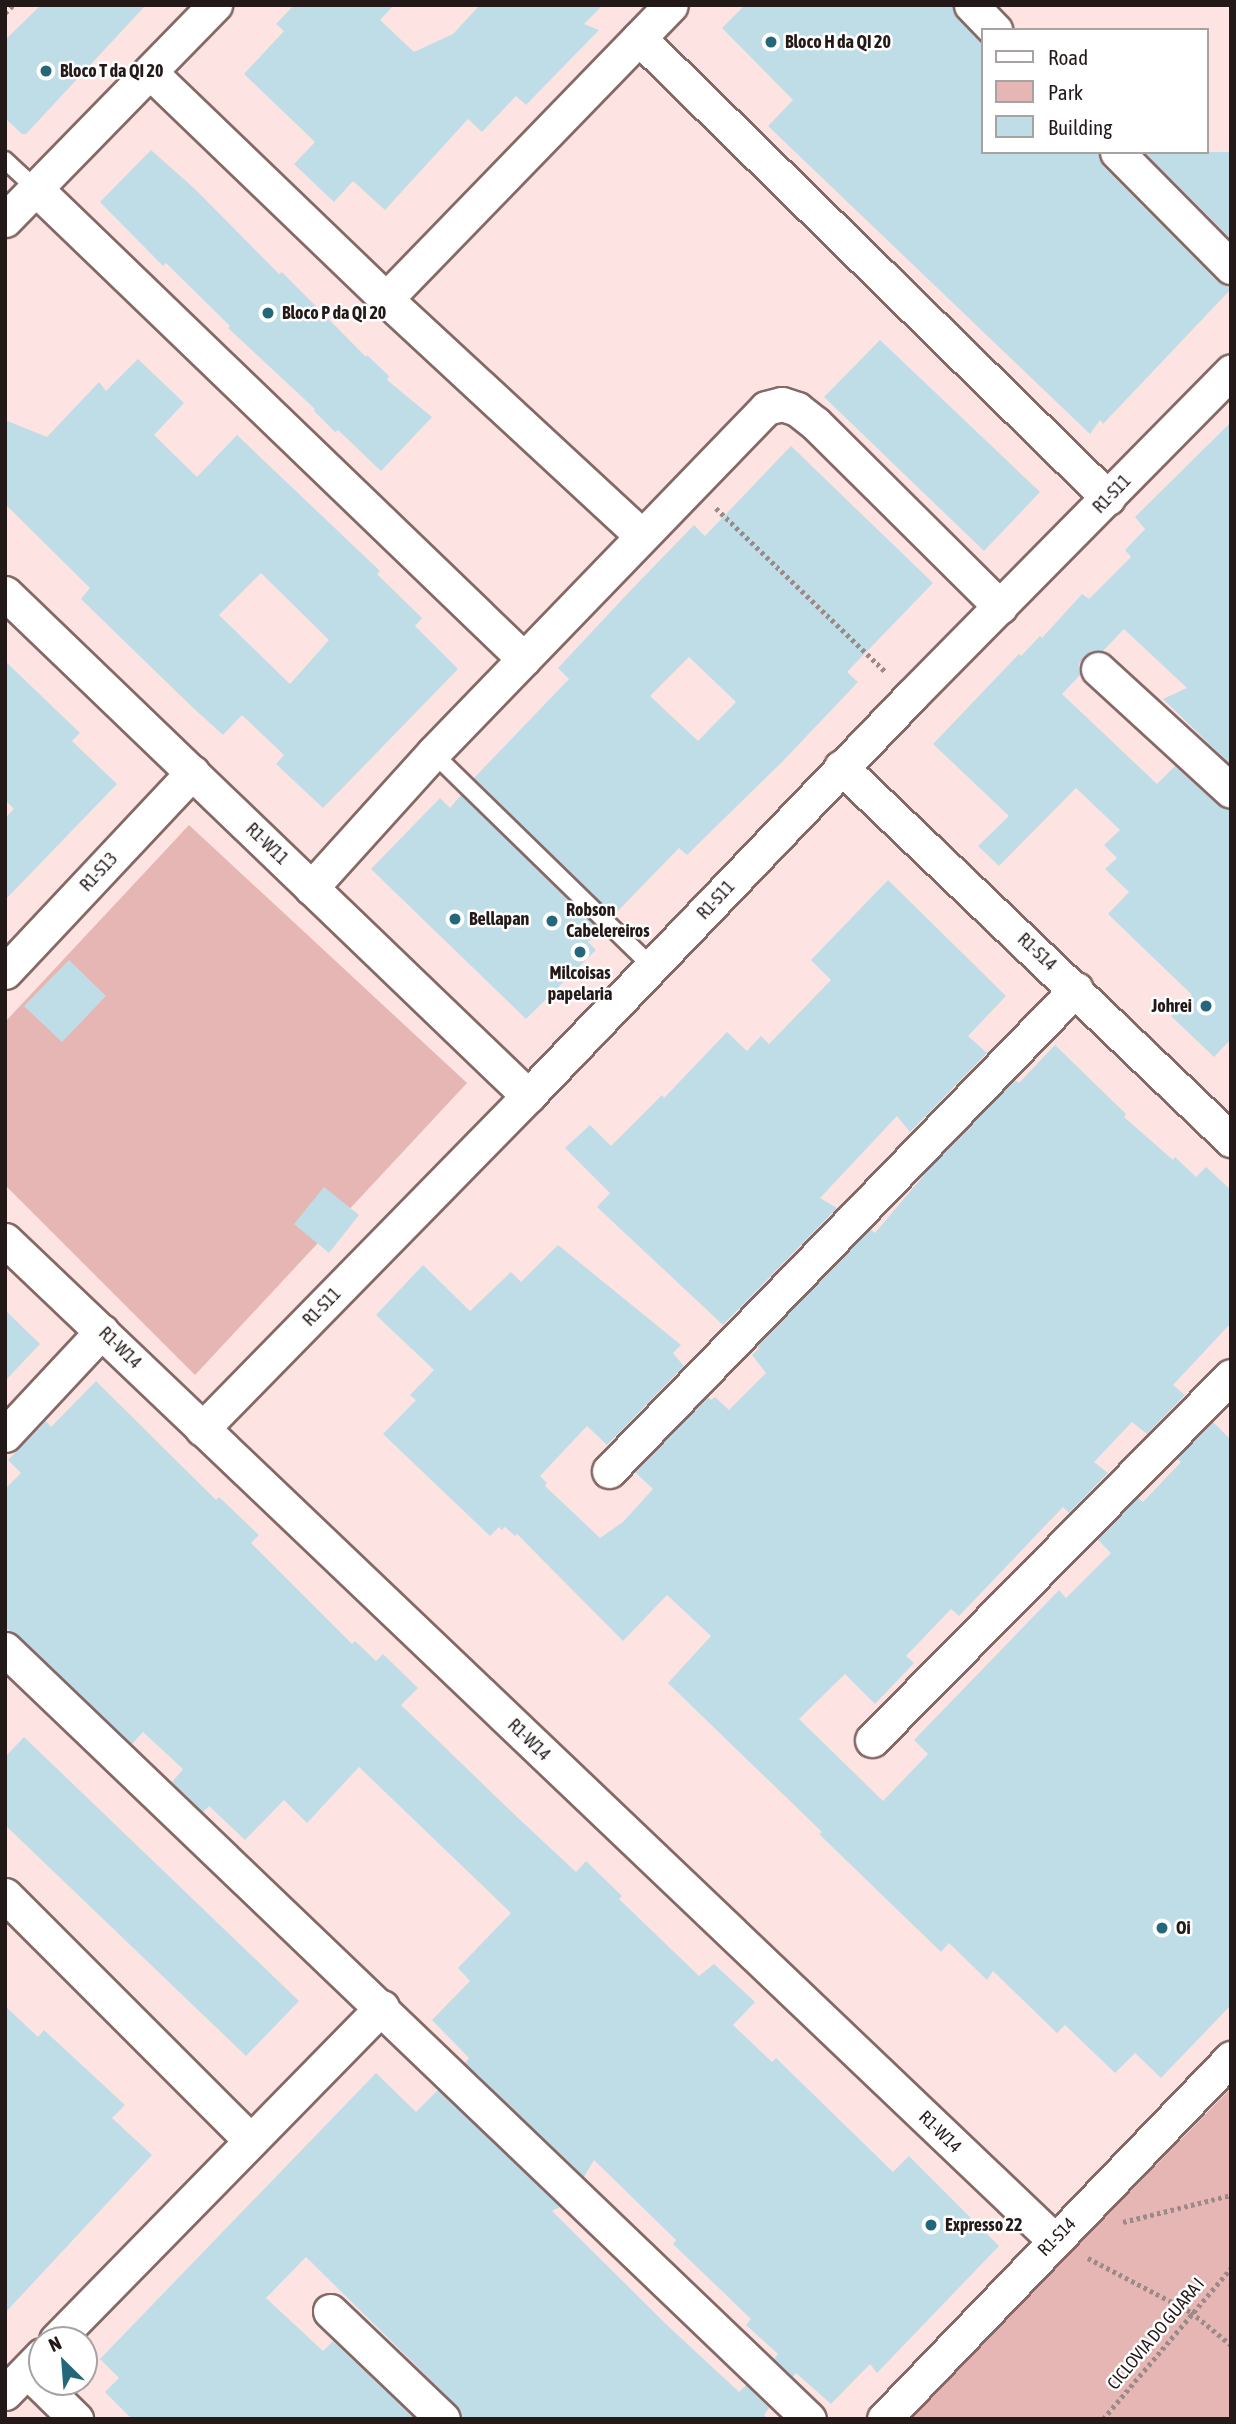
<!DOCTYPE html>
<html>
<head>
<meta charset="utf-8">
<style>
  body { margin:0 }
  #map { position:relative; width:1236px; height:2424px; overflow:hidden; background:#fde4e2; font-family:"Asap Condensed",sans-serif }
  div>[style] { position:absolute }
  .green>* { inset:0; background:#e5b6b3 }
  .building>* { inset:0; background:#bfdde7 }
  .path>* { height:4.5px; margin-top:-2.25px; transform-origin:0; background:repeating-linear-gradient(90deg,#9c8a88 0 3.5px,transparent 0 7px) }
  .roads { filter:drop-shadow(2px 0 #846967) drop-shadow(-2px 0 #846967) drop-shadow(0 2px #846967) drop-shadow(0 -2px #846967) }
  .service>* { height:16px; margin:-8px; padding:0 8px; transform-origin:8px; border-radius:8px; background:#fff }
  .minor>* { height:33px; margin:-16.5px; padding:0 16.5px; transform-origin:16.5px; border-radius:16.5px; background:#fff }
  .dots>* { width:19px; height:19px; translate:-50% -50%; box-sizing:border-box; border:4px solid #fff; border-radius:50% }
  span { translate:-50% -50%; white-space:nowrap; text-align:center; line-height:1.15; -webkit-text-stroke:5px #fff; paint-order:stroke }
  .poi-label { font-size:18px; color:#231918; font-weight:700 }
  .left { translate:0 -50%; text-align:left }
  .right { translate:-100% -50%; text-align:right }
  .street-label { font-size:18px; color:#231918 }
  .frame { position:absolute; inset:0; border:7px solid #231918; pointer-events:none }
  .legend { position:absolute; left:981px; top:28px; width:228px; height:126px; box-sizing:border-box; background:#fff; border:2px solid #a7a3a3; margin:0; padding:9px 12px; list-style:none; font-size:21px; color:#231918 }
  .legend li { display:flex; align-items:center; gap:14px; height:35px }
  .legend b { width:35px; border:2px solid #a7a3a3 }
  .north { position:absolute; left:28px; top:2326px; width:70px; height:70px; box-sizing:border-box; background:#fff; border:2px solid #a7a3a3; border-radius:50%; rotate:335deg; font-size:19px; font-weight:700; line-height:28px; text-align:center; color:#231918 }
  .north::after { content:''; display:block; margin:auto; width:24px; height:32px; background:#24677a; clip-path:polygon(50% 0,100% 100%,50% 72%,0 100%) }
</style>
</head>
<body>
<div id="map">
  <div class="green">
    <i style="clip-path:polygon(189px 825px,467px 1083px,195px 1375px,5px 1185px,5px 1022px)"></i>
    <i style="clip-path:polygon(1231px 2087px,1231px 2419px,909px 2419px,1231px 2088px)"></i>
  </div>
  <div class="building">
    <i style="clip-path:polygon(41px 5px,146px 5px,26px 134px,22px 134px,5px 118px,5px 40px)"></i>
    <i style="clip-path:polygon(294px 5px,394px 5px,380px 20px,414px 52px,453px 34px,480px 5px,603px 5px,584px 24px,599px 30px,526px 105px,516px 96px,482px 132px,468px 119px,385px 210px,353px 181px,334px 202px,294px 164px,315px 142px,244px 74px,284px 31px,276px 24px)"></i>
    <i style="clip-path:polygon(745px 5px,952px 5px,957px 18px,982px 44px,982px 152px,1098px 152px,1103px 166px,1217px 281px,1231px 289px,1103px 424px,1100px 420px,1090px 434px,768px 126px,793px 100px,722px 28px)"></i>
    <i style="clip-path:polygon(151px 150px,196px 190px,279px 274px,282px 272px,366px 357px,367px 355px,389px 376px,387px 380px,432px 417px,381px 471px,338px 430px,335px 432px,314px 411px,315px 409px,228px 328px,230px 326px,166px 263px,163px 266px,100px 202px)"></i>
    <i style="clip-path:polygon(1144px 152px,1231px 152px,1231px 239px)"></i>
    <i style="clip-path:polygon(880px 340px,1040px 492px,984px 551px,824px 397px)"></i>
    <i style="clip-path:polygon(evenodd,138px 359px,184px 403px,154px 435px,197px 477px,237px 435px,380px 571px,377px 574px,422px 618px,415px 626px,458px 669px,323px 808px,276px 764px,284px 755px,242px 715px,223px 735px,189px 704px,81px 599px,90px 588px,5px 504px,5px 420px,47px 437px,99px 382px,106px 391px,138px 359px,261px 573px,329px 640px,290px 684px,219px 615px,261px 573px)"></i>
    <i style="clip-path:polygon(1231px 422px,1231px 765px,1163px 699px,1187px 688px,1124px 629px,1103px 651px,1093px 651px,1084px 656px,1079px 664px,1080px 675px,1062px 694px,1157px 784px,1175px 766px,1218px 805px,1231px 810px,1231px 1039px,1214px 1057px,1171px 1016px,1192px 995px,1108px 914px,1129px 892px,1105px 869px,1117px 858px,1104px 845px,1120px 830px,1076px 788px,999px 866px,978px 846px,1009px 816px,933px 744px,1019px 654px,1021px 656px,1040px 636px,1042px 638px,1082px 594px,1089px 599px,1131px 557px,1125px 550px,1145px 529px,1135px 517px)"></i>
    <i style="clip-path:polygon(evenodd,791px 446px,933px 583px,847px 672px,858px 682px,783px 761px,687px 855px,679px 848px,614px 915px,474px 778px,569px 679px,558px 668px,631px 590px,694px 525px,705px 536px,791px 446px,689px 657px,736px 702px,698px 741px,650px 696px,689px 657px)"></i>
    <i style="clip-path:polygon(5px 661px,80px 733px,72px 741px,117px 784px,5px 900px,5px 818px,14px 809px,5px 800px)"></i>
    <i style="clip-path:polygon(461px 795px,599px 930px,588px 942px,596px 950px,526px 1019px,371px 869px,440px 798px,450px 808px)"></i>
    <i style="clip-path:polygon(888px 880px,1006px 996px,968px 1036px,987px 1053px,910px 1132px,897px 1116px,820px 1198px,837px 1208px,723px 1325px,597px 1207px,610px 1193px,565px 1148px,590px 1125px,611px 1146px,662px 1095px,664px 1098px,727px 1032px,747px 1051px,761px 1036px,769px 1044px,831px 980px,811px 960px)"></i>
    <i style="clip-path:polygon(69px 960px,106px 996px,62px 1042px,24px 1006px)"></i>
    <i style="clip-path:polygon(1055px 1045px,1126px 1114px,1124px 1117px,1173px 1160px,1175px 1157px,1196px 1177px,1206px 1167px,1231px 1190px,1231px 1323px,1173px 1385px,1185px 1395px,1147px 1434px,1132px 1422px,1094px 1462px,1108px 1473px,1069px 1513px,1063px 1507px,959px 1616px,951px 1609px,906px 1656px,914px 1663px,875px 1704px,845px 1674px,799px 1719px,883px 1801px,928px 1754px,914px 1740px,1059px 1590px,1066px 1598px,1111px 1553px,1097px 1539px,1138px 1498px,1143px 1502px,1181px 1462px,1177px 1459px,1213px 1422px,1231px 1440px,1231px 2005px,1161px 2078px,1135px 2053px,1115px 2073px,1065px 2025px,1057px 2033px,993px 1971px,987px 1980px,949px 1943px,941px 1952px,819px 1834px,822px 1832px,668px 1683px,711px 1636px,667px 1595px,623px 1641px,517px 1534px,515px 1536px,505px 1527px,502px 1530px,499px 1527px,490px 1536px,383px 1434px,416px 1400px,410px 1395px,434px 1370px,376px 1315px,423px 1265px,470px 1311px,511px 1272px,521px 1282px,558px 1245px,681px 1345px,673px 1353px,684px 1366px,607px 1445px,587px 1426px,540px 1476px,547px 1483px,545px 1486px,600px 1538px,623px 1522px,653px 1489px,635px 1472px,708px 1397px,711px 1400px,715px 1397px,729px 1410px,766px 1373px,752px 1355px,759px 1348px,757px 1346px,870px 1229px,875px 1233px,934px 1163px,1015px 1080px,1019px 1083px)"></i>
    <i style="clip-path:polygon(324px 1187px,359px 1215px,329px 1253px,294px 1224px)"></i>
    <i style="clip-path:polygon(5px 1310px,40px 1344px,5px 1381px)"></i>
    <i style="clip-path:polygon(96px 1381px,216px 1500px,219px 1497px,259px 1535px,251px 1543px,352px 1644px,355px 1641px,376px 1661px,383px 1654px,418px 1688px,401px 1705px,517px 1817px,576px 1872px,586px 1861px,622px 1896px,619px 1899px,699px 1976px,714px 1964px,755px 2002px,733px 2025px,772px 2062px,776px 2058px,893px 2172px,909px 2156px,999px 2246px,877px 2373px,870px 2364px,831px 2404px,796px 2373px,793px 2377px,774px 2359px,778px 2354px,746px 2325px,751px 2319px,673px 2244px,676px 2240px,594px 2160px,584px 2177px,465px 2063px,469px 2058px,432px 2020px,470px 1981px,458px 1968px,511px 1913px,359px 1767px,307px 1823px,284px 1800px,245px 1840px,209px 1806px,203px 1812px,172px 1782px,183px 1769px,143px 1732px,132px 1744px,18px 1635px,5px 1628px,5px 1489px,21px 1473px,8px 1460px,46px 1421px,51px 1427px)"></i>
    <i style="clip-path:polygon(24px 1737px,299px 2001px,246px 2056px,5px 1825px,5px 1757px)"></i>
    <i style="clip-path:polygon(5px 2006px,38px 2037px,44px 2030px,125px 2105px,112px 2118px,152px 2155px,5px 2313px)"></i>
    <i style="clip-path:polygon(376px 2073px,416px 2112px,438px 2090px,560px 2207px,552px 2211px,668px 2326px,739px 2392px,746px 2385px,769px 2408px,764px 2415px,768px 2419px,462px 2419px,456px 2405px,306px 2257px,266px 2298px,323px 2351px,333px 2341px,415px 2419px,132px 2419px,105px 2392px,119px 2378px,100px 2359px)"></i>
  </div>
  <div class="path">
    <i style="left:5px;top:13px;width:11px;rotate:-45deg"></i>
    <i style="left:716px;top:508px;width:236px;rotate:44deg"></i>
    <i style="left:1123px;top:2222px;width:111px;rotate:-14deg"></i>
    <i style="left:1088px;top:2258px;width:116px;rotate:27.7deg"></i>
    <i style="left:1191px;top:2312px;width:52px;rotate:39.5deg"></i>
    <i style="left:1103px;top:2419px;width:198px;rotate:-49.7deg"></i>
  </div>
  <div class="roads">
    <div class="service">
      <i style="left:5px;top:160px;width:41px;rotate:43deg"></i>
      <i style="left:433px;top:753px;width:306px;rotate:44.3deg"></i>
    </div>
    <div class="minor">
      <i style="left:971px;top:5px;width:35px;rotate:46deg"></i>
      <i style="left:639px;top:38px;width:657px;rotate:44.44deg"></i>
      <i style="left:150px;top:72px;width:327px;rotate:43.9deg"></i>
      <i style="left:386px;top:299px;width:349px;rotate:42.8deg"></i>
      <i style="left:1117px;top:152px;width:162px;rotate:45.3deg"></i>
      <i style="left:35px;top:188px;width:679px;rotate:43.93deg"></i>
      <i style="left:5px;top:220px;width:301px;rotate:-45.7deg"></i>
      <i style="left:386px;top:299px;width:409px;rotate:-45.9deg"></i>
      <i style="left:5px;top:593px;width:726px;rotate:43.88deg"></i>
      <i style="left:1098px;top:669px;width:180px;rotate:42.5deg"></i>
      <i style="left:841px;top:767px;width:540px;rotate:43.72deg"></i>
      <i style="left:311px;top:888px;width:182px;rotate:-47.9deg"></i>
      <i style="left:433px;top:753px;width:479px;rotate:-46deg"></i>
      <i style="left:766px;top:408px;width:16px;rotate:-14deg"></i>
      <i style="left:782px;top:404px;width:16px;rotate:18deg"></i>
      <i style="left:797px;top:409px;width:23px;rotate:38deg"></i>
      <i style="left:815px;top:423px;width:261px;rotate:44.8deg"></i>
      <i style="left:5px;top:972px;width:274px;rotate:-46.8deg"></i>
      <i style="left:5px;top:1240px;width:1449px;rotate:43.63deg"></i>
      <i style="left:202px;top:1429px;width:466px;rotate:-45.6deg"></i>
      <i style="left:528px;top:1096px;width:554px;rotate:-46.24deg"></i>
      <i style="left:911px;top:696px;width:456px;rotate:-45.4deg"></i>
      <i style="left:5px;top:1435px;width:142px;rotate:-47deg"></i>
      <i style="left:609px;top:1471px;width:671px;rotate:-45.91deg"></i>
      <i style="left:5px;top:1649px;width:1113px;rotate:43.76deg"></i>
      <i style="left:872px;top:1740px;width:511px;rotate:-45.4deg"></i>
      <i style="left:5px;top:1895px;width:345px;rotate:45deg"></i>
      <i style="left:330px;top:2311px;width:156px;rotate:43.7deg"></i>
      <i style="left:56px;top:2340px;width:466px;rotate:-45.6deg"></i>
      <i style="left:27px;top:2371px;width:69px;rotate:44.4deg"></i>
      <i style="left:5px;top:2393px;width:53px;rotate:-45.8deg"></i>
      <i style="left:884px;top:2419px;width:501px;rotate:-46.13deg"></i>
    </div>
  </div>
  <div class="dots">
    <i style="left:771px;top:42px;background:#24677a"></i>
    <i style="left:46px;top:71px;background:#24677a"></i>
    <i style="left:268px;top:313px;background:#24677a"></i>
    <i style="left:455px;top:919px;background:#24677a"></i>
    <i style="left:552px;top:921px;background:#24677a"></i>
    <i style="left:580px;top:952px;background:#24677a"></i>
    <i style="left:1206px;top:1006px;background:#24677a"></i>
    <i style="left:1162px;top:1928px;background:#24677a"></i>
    <i style="left:931px;top:2225px;background:#24677a"></i>
  </div>
  <div class="poi-label">
    <span class="left" style="left:785px;top:42px">Bloco H da QI 20</span>
    <span class="left" style="left:60px;top:71px">Bloco T da QI 20</span>
    <span class="left" style="left:282px;top:313px">Bloco P da QI 20</span>
    <span class="left" style="left:566px;top:921px">Robson<br>Cabelereiros</span>
    <span class="left" style="left:469px;top:919px">Bellapan</span>
    <span style="left:580px;top:984px">Milcoisas<br>papelaria</span>
    <span class="right" style="left:1192px;top:1006px">Johrei</span>
    <span class="left" style="left:1176px;top:1928px">Oi</span>
    <span class="left" style="left:945px;top:2225px">Expresso 22</span>
  </div>
  <div class="street-label">
    <span style="left:1112px;top:494px;rotate:-46deg">R1-S11</span>
    <span style="left:267px;top:844px;rotate:44deg">R1-W11</span>
    <span style="left:99px;top:872px;rotate:-47deg">R1-S13</span>
    <span style="left:716px;top:900px;rotate:-47deg">R1-S11</span>
    <span style="left:1037px;top:952px;rotate:43deg">R1-S14</span>
    <span style="left:322px;top:1307px;rotate:-46deg">R1-S11</span>
    <span style="left:120px;top:1348px;rotate:44deg">R1-W14</span>
    <span style="left:529px;top:1740px;rotate:44deg">R1-W14</span>
    <span style="left:940px;top:2132px;rotate:44deg">R1-W14</span>
    <span style="left:1057px;top:2237px;rotate:-46deg">R1-S14</span>
    <span style="left:1156px;top:2334px;rotate:-50deg">CICLOVIA DO GUARA I</span>
  </div>
  <div class="frame"></div>
  <ul class="legend">
  <li><b style="height:9px;background:#fff"></b>Road</li>
  <li><b style="height:19px;background:#e5b6b3"></b>Park</li>
  <li><b style="height:19px;background:#bfdde7"></b>Building</li>
  </ul>
  <div class="north">N</div>
</div>
</body>
</html>
